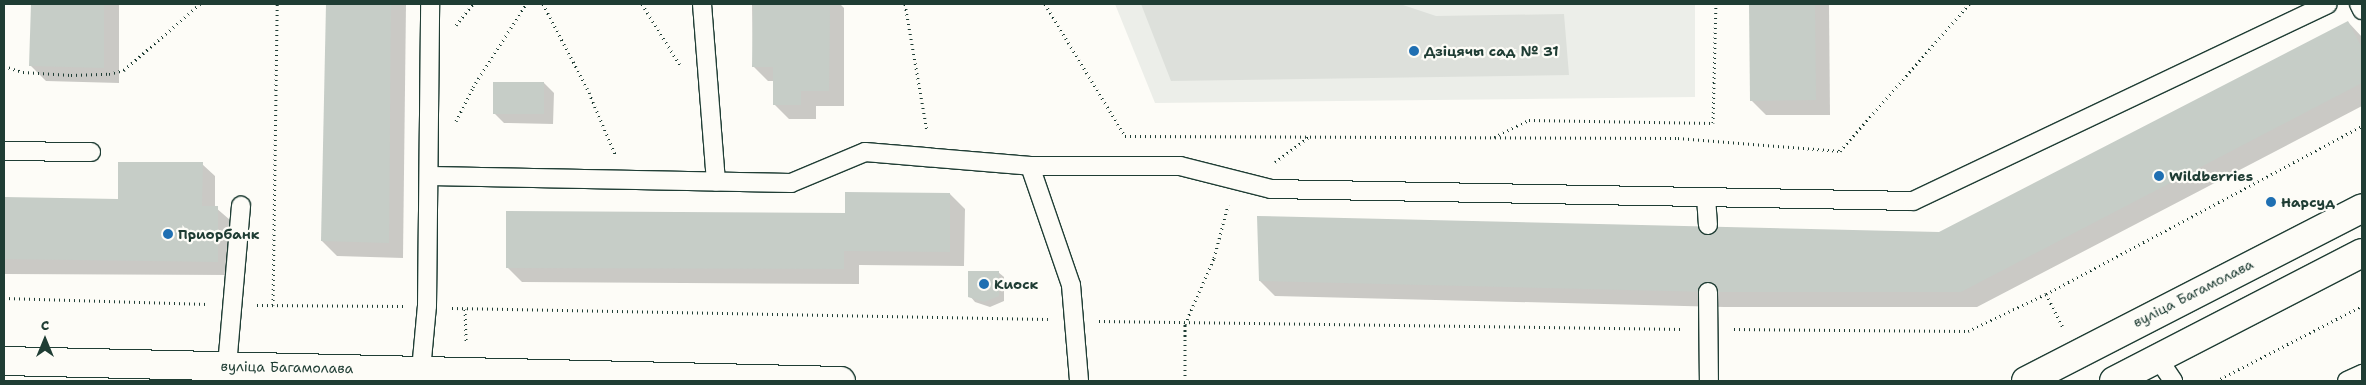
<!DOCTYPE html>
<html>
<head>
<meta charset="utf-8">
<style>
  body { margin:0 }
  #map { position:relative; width:2366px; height:385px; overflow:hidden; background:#fdfcf7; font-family:"Shantell Sans",sans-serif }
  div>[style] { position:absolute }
  .built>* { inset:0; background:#eceee9 }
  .green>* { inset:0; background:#dde0db }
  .shadow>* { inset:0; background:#0003 }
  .building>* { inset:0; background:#c6cdc7 }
  .path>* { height:3px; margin-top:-1.5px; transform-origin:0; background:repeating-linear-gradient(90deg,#1f3d34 0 1px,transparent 0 5px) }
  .roads { filter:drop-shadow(1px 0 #1f3d34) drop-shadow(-1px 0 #1f3d34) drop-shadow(0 1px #1f3d34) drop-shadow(0 -1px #1f3d34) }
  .service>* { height:18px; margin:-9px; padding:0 9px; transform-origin:9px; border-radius:9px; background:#fdfcf7 }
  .secondary>* { height:28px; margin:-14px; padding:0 14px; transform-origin:14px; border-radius:14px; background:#fdfcf7 }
  .dots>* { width:14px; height:14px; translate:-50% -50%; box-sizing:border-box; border:2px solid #fdfcf7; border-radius:50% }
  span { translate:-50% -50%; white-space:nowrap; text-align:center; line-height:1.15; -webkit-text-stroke:4.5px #fdfcf7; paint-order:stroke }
  .poi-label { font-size:14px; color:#1f3d34; font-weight:700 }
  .left { translate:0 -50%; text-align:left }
  .street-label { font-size:14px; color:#1f3d34 }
  .frame { position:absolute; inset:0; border:5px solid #1f3d34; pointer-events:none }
  .north { position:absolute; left:20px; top:315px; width:50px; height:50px; -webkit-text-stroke:4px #fdfcf7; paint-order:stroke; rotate:0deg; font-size:14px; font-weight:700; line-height:20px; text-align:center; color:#1f3d34 }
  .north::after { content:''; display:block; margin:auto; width:18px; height:22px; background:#1f3d34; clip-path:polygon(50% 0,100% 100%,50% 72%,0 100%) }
</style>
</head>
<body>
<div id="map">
  <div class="built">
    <i style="clip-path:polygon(1115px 4px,1695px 4px,1695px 97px,1155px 103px)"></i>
  </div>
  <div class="green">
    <i style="clip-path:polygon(1141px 4px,1400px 4px,1436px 16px,1564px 14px,1569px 75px,1171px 81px)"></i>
  </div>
  <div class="shadow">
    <i style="clip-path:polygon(32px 4px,119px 4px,119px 83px,46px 81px,31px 66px)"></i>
    <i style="clip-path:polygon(328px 4px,406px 4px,403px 258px,337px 256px,322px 241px)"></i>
    <i style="clip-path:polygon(752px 4px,840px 4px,844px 8px,844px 106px,816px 106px,816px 119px,789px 119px,774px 104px,774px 81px,768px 81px,753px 66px)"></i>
    <i style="clip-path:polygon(1750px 4px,1829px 4px,1830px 115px,1766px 115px,1751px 100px)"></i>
    <i style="clip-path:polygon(2348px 22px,2362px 37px,2362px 106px,1977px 307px,1724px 307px,1275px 296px,1260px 281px,1940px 233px)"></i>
    <i style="clip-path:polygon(544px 83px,554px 93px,553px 124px,504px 123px,494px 113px)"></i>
    <i style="clip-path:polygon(202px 164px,215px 176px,215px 207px,230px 220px,230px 275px,4px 274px,4px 198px,117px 200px)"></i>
    <i style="clip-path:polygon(950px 194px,965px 209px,964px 266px,859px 265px,859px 284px,522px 282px,507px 267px,846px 214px)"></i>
    <i style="clip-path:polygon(998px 272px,1004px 277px,1004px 301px,990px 307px,975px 302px,970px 296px)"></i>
  </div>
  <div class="building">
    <i style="clip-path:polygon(31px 4px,104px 4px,104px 68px,29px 66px)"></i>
    <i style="clip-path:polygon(326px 4px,391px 4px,389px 243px,321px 241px)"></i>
    <i style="clip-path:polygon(753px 4px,830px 4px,829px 91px,801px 91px,801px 105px,773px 105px,773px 67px,752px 67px)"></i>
    <i style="clip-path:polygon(1749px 4px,1815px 4px,1816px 100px,1750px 101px)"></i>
    <i style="clip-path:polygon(2348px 21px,2362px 48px,2362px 83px,1961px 292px,1708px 292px,1259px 281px,1257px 216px,1939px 232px)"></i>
    <i style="clip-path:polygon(493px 82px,544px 82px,544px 114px,493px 114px)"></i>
    <i style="clip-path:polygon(118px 162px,203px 162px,202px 206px,218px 206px,218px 262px,4px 259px,4px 197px,118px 199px)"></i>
    <i style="clip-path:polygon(845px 192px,950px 193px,950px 252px,844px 251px,844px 269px,506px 268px,506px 211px,845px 213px)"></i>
    <i style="clip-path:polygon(968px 271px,999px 271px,999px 296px,984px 302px,968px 297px)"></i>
  </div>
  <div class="path">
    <i style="left:543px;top:4px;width:95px;rotate:62.4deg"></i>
    <i style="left:587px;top:88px;width:72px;rotate:67deg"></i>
    <i style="left:642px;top:4px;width:72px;rotate:58.1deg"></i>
    <i style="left:905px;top:4px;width:129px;rotate:80.2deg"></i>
    <i style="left:1045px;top:4px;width:154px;rotate:58.8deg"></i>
    <i style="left:456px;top:25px;width:27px;rotate:-51deg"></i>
    <i style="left:4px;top:66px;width:20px;rotate:18deg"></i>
    <i style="left:23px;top:72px;width:48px;rotate:3.6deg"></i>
    <i style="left:71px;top:75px;width:38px;rotate:-2deg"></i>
    <i style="left:109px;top:74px;width:16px;rotate:-15deg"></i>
    <i style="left:124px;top:70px;width:101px;rotate:-41deg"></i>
    <i style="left:456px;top:121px;width:38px;rotate:-63deg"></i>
    <i style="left:473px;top:87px;width:98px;rotate:-57.4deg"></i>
    <i style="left:1125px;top:136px;width:553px;rotate:0.21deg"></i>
    <i style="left:1678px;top:138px;width:163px;rotate:4.6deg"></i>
    <i style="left:1840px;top:151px;width:196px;rotate:-48.7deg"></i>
    <i style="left:1494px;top:137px;width:39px;rotate:-26deg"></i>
    <i style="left:1529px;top:120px;width:184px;rotate:0.9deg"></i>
    <i style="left:1713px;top:123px;width:119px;rotate:-88.6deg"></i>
    <i style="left:1275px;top:162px;width:44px;rotate:-36.6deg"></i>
    <i style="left:2046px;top:294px;width:37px;rotate:63deg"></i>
    <i style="left:4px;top:298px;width:204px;rotate:1.7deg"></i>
    <i style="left:257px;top:305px;width:146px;rotate:0.4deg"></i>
    <i style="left:273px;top:305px;width:301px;rotate:-89.2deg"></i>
    <i style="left:452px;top:308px;width:596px;rotate:1.06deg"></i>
    <i style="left:465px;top:309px;width:32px;rotate:88deg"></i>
    <i style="left:1099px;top:321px;width:584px;rotate:0.78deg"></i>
    <i style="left:1734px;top:329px;width:234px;rotate:0.5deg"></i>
    <i style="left:1968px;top:331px;width:86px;rotate:-25.4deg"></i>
    <i style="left:2046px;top:294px;width:358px;rotate:-28deg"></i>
    <i style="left:1185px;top:381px;width:57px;rotate:-90deg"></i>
    <i style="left:1185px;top:324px;width:72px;rotate:-66.3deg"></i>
    <i style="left:1214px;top:258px;width:55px;rotate:-75.2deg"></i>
    <i style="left:2216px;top:381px;width:164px;rotate:-27.2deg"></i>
  </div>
  <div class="roads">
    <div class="service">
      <i style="left:702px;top:4px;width:178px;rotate:85.5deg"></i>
      <i style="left:2359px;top:4px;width:7px;rotate:63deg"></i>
      <i style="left:4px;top:151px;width:87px;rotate:0.7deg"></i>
      <i style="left:1030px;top:166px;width:126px;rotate:71deg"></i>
      <i style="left:1071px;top:285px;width:96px;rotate:85.2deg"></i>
      <i style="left:430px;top:176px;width:361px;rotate:1.1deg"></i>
      <i style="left:791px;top:183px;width:80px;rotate:-22.7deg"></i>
      <i style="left:865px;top:152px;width:166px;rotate:4.8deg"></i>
      <i style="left:1030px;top:166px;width:150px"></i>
      <i style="left:1180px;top:166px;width:94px;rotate:14.2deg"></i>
      <i style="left:1271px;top:189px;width:642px;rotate:1.07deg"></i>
      <i style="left:1913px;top:201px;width:459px;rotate:-25.4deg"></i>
      <i style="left:1706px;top:197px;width:28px;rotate:86deg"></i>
      <i style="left:1708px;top:292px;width:89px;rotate:89.4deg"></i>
      <i style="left:2157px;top:357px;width:29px;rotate:56deg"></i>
      <i style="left:227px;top:366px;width:161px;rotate:-85deg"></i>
      <i style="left:420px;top:381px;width:75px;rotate:-84.7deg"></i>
      <i style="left:427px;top:306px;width:302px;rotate:-89.4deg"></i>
      <i style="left:2347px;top:381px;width:17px;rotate:-25deg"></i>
    </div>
    <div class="secondary">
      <i style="left:4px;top:361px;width:837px;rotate:1.37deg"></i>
      <i style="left:2026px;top:381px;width:378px;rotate:-27.2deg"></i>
      <i style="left:2114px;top:381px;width:279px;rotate:-27.3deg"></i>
    </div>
  </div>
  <div class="dots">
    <i style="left:1414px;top:51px;background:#1f6fb2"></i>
    <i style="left:2159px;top:176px;background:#1f6fb2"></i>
    <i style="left:2271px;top:202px;background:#1f6fb2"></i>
    <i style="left:168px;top:234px;background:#1f6fb2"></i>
    <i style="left:984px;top:284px;background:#1f6fb2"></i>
  </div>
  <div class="poi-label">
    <span class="left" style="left:1424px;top:51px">Дзіцячы сад № 31</span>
    <span class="left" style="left:2169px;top:176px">Wildberries</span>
    <span class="left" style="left:2281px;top:202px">Нарсуд</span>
    <span class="left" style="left:178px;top:234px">Приорбанк</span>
    <span class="left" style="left:994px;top:284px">Киоск</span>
  </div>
  <div class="street-label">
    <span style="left:2193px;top:293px;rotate:-27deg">вуліца Багамолава</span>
    <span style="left:287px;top:367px;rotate:1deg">вуліца Багамолава</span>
  </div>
  <div class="frame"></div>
  <div class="north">С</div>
</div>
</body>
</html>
